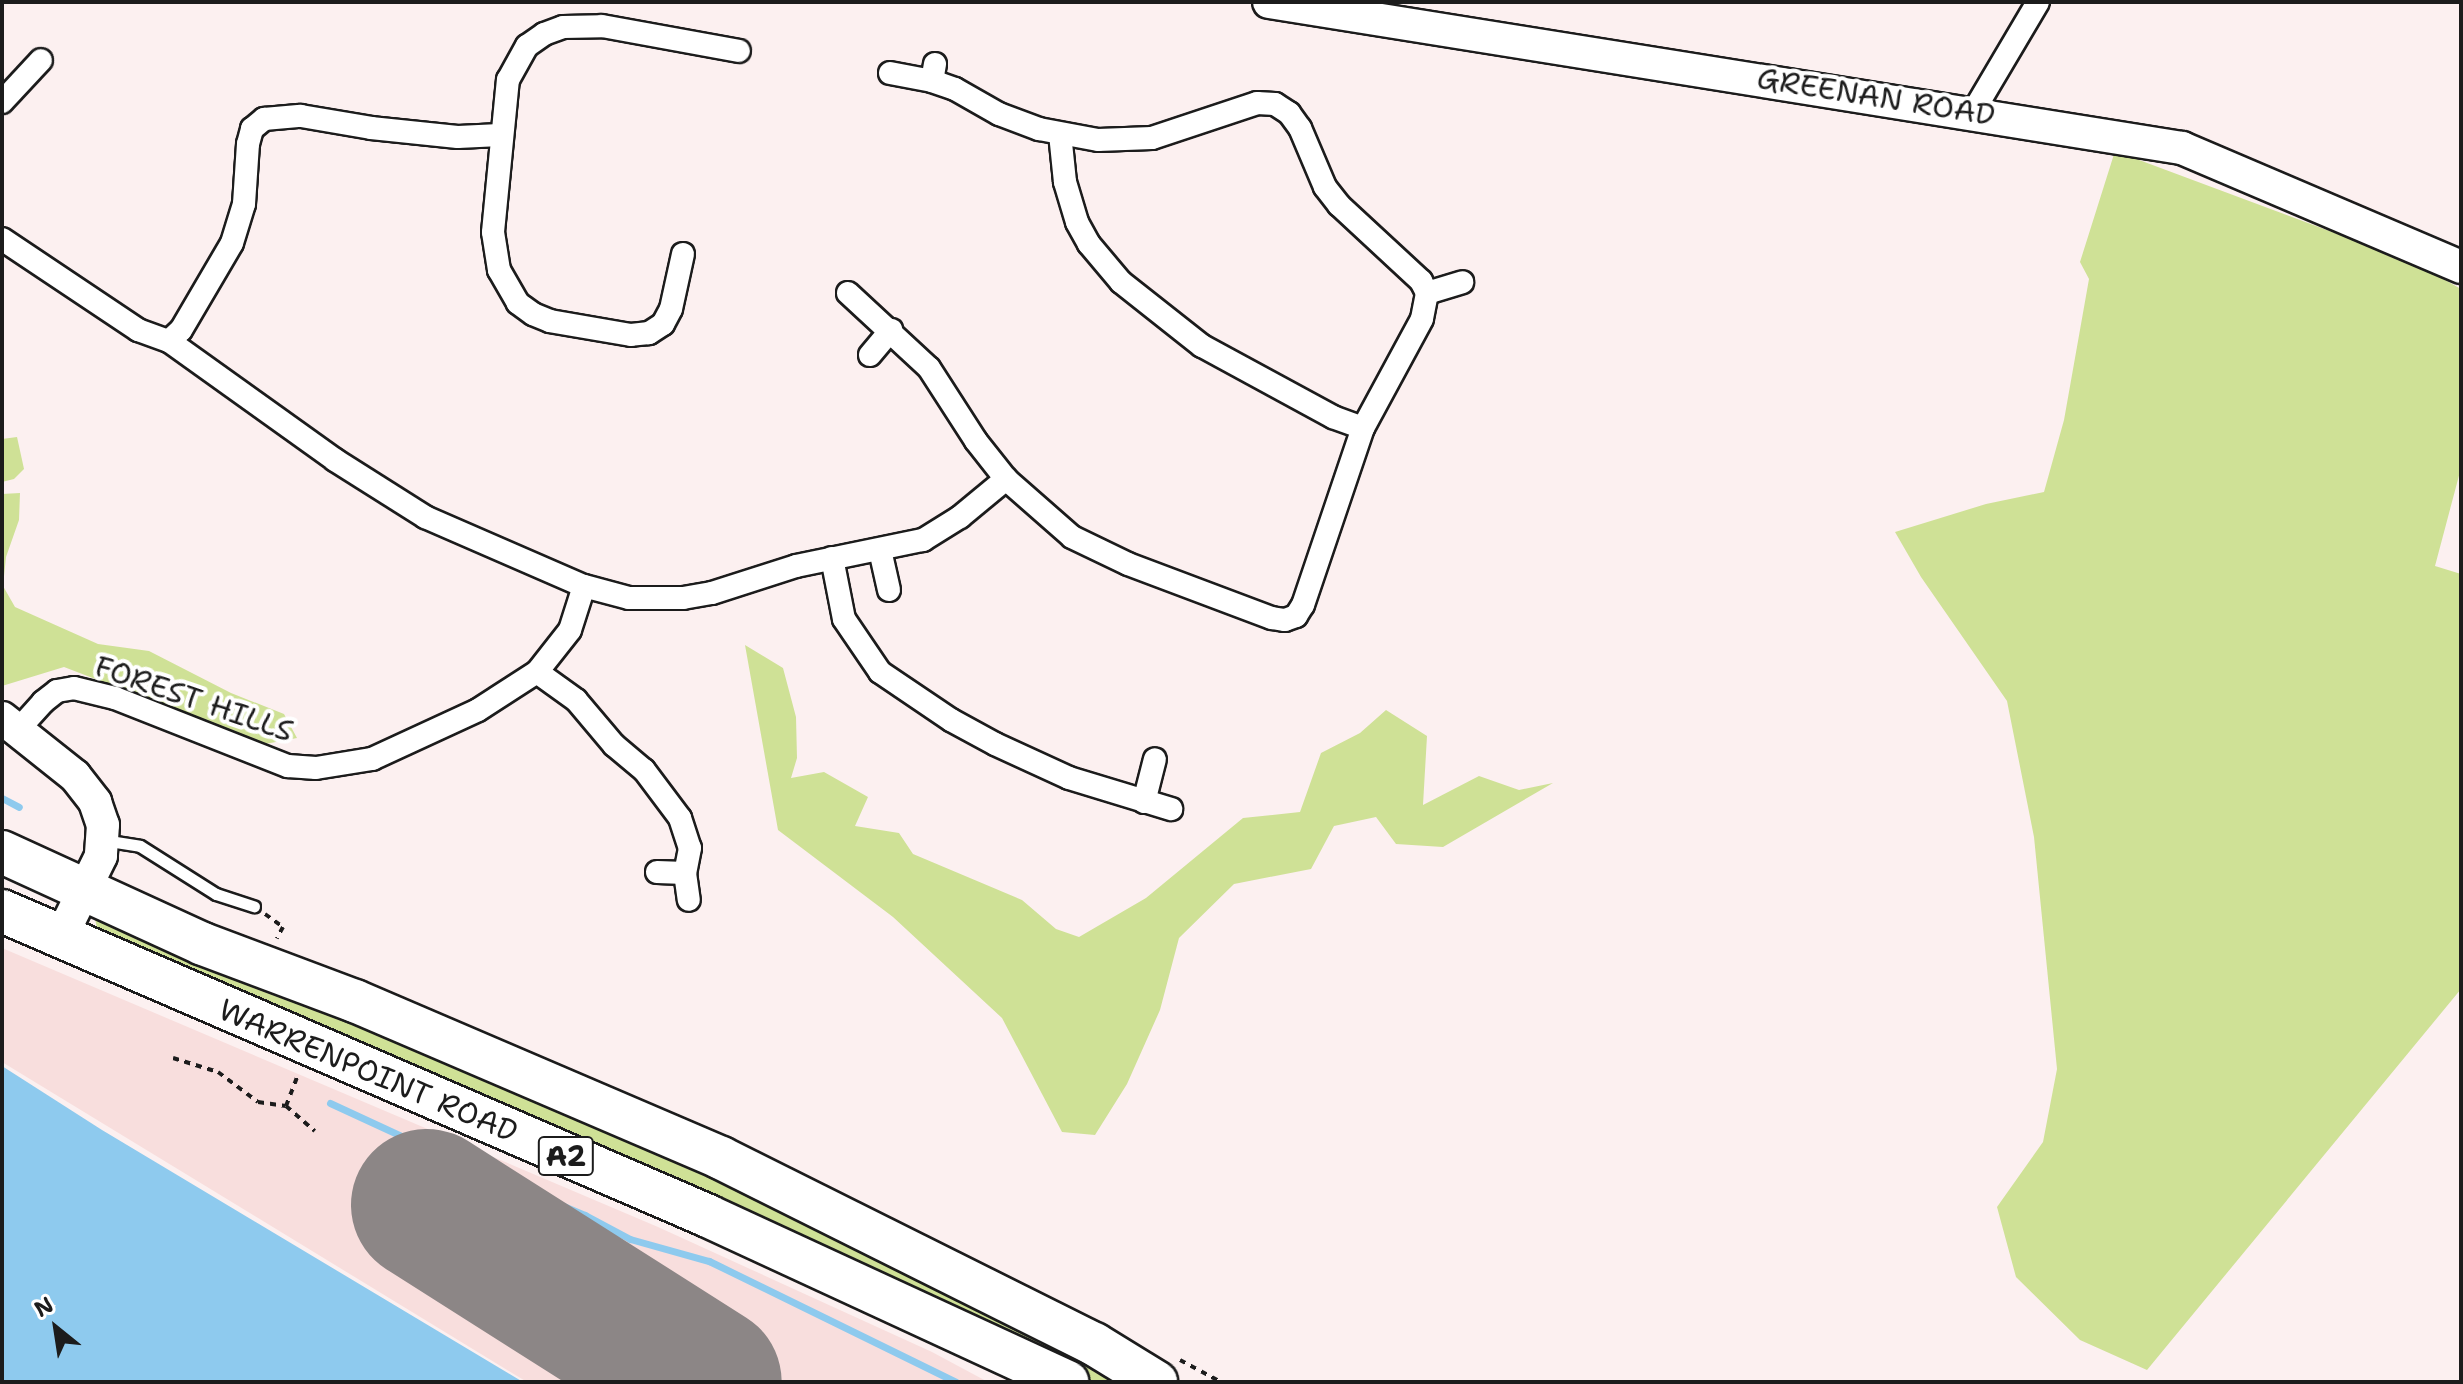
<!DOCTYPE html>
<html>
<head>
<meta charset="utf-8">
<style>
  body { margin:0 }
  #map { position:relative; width:2463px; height:1384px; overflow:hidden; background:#fcf0f0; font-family:"Shantell Sans",sans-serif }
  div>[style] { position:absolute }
  .built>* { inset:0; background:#f8dedd }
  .green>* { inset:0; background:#cfe196 }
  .water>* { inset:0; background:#8ecaee }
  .stream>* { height:7px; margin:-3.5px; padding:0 3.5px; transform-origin:3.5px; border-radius:3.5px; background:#8ecaee }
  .runway>* { height:152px; margin:-76px; padding:0 76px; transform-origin:76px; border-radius:76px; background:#8c8686 }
  .path>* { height:4px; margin-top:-2px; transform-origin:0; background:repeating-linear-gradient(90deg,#1c1c1c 0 6px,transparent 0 12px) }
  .roads { filter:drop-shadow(2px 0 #1c1c1c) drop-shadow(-2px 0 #1c1c1c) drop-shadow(0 2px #1c1c1c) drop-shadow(0 -2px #1c1c1c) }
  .lane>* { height:11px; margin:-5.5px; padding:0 5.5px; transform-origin:5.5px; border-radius:5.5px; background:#fff }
  .street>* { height:22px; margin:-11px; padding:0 11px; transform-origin:11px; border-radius:11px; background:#fff }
  .secondary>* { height:32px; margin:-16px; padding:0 16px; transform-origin:16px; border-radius:16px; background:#fff }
  .highway>* { height:42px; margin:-21px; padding:0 21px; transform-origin:21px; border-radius:21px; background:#fff }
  span { translate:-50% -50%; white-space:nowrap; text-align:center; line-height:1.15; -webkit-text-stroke:8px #fff; paint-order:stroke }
  .shield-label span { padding:2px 6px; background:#fff; border:2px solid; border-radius:6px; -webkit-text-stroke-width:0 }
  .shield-label { font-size:28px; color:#1c1c1c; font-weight:700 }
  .street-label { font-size:30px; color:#1c1c1c }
  .frame { position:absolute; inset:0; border:4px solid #1c1c1c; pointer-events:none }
  .north { position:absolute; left:16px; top:1288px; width:80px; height:80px; -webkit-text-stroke:6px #fff; paint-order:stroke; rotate:330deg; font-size:22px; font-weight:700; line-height:32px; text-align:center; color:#1c1c1c }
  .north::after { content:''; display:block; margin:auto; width:28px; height:36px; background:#1c1c1c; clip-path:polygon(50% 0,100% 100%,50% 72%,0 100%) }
</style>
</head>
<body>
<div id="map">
  <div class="built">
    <i style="clip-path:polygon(2px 948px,658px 1227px,932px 1352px,988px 1382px,527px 1382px,2px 1062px)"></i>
  </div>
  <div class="green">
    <i style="clip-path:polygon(2115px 151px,2415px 263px,2461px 289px,2461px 468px,2435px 566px,2461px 574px,2461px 989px,2147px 1370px,2080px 1340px,2016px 1277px,1997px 1207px,2043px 1142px,2057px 1069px,2034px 837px,2007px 701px,1921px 577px,1895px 532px,1986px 504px,2044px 492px,2064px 420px,2089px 279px,2080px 262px)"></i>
    <i style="clip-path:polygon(17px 437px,24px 469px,14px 479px,2px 482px,2px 439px)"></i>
    <i style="clip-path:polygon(20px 493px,19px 520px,6px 557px,3px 586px,15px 607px,98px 644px,149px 651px,231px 693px,284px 714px,297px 738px,265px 744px,64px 667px,2px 686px,2px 494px)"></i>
    <i style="clip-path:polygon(745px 645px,783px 668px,796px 717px,797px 758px,791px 778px,824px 772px,868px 797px,855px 826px,899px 833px,913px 854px,1022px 900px,1056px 929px,1079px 937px,1146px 898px,1243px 818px,1300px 812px,1321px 753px,1360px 733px,1386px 710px,1427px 736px,1423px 805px,1479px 776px,1519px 790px,1553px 783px,1443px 847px,1396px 844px,1376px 817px,1334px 826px,1311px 869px,1234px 884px,1179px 938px,1160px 1010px,1127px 1084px,1095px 1135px,1062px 1132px,1002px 1018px,893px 917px,778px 830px)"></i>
    <i style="clip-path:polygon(94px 914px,251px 977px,925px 1270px,1135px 1382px,1091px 1382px,781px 1228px,97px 928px)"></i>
  </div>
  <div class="water">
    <i style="clip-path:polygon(2px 1066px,102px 1130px,523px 1382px,2px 1382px)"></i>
  </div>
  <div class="stream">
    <i style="left:2px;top:798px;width:19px;rotate:28deg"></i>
    <i style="left:330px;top:1103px;width:129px;rotate:24.8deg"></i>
    <i style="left:447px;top:1157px;width:150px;rotate:22.8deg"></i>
    <i style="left:585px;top:1215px;width:51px;rotate:28.1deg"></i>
    <i style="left:630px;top:1239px;width:82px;rotate:15.6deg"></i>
    <i style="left:709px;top:1261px;width:275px;rotate:26.1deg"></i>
  </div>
  <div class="runway">
    <i style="left:427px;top:1205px;width:330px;rotate:32.4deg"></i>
  </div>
  <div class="path">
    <i style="left:265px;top:914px;width:22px;rotate:36deg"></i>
    <i style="left:283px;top:927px;width:13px;rotate:119deg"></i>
    <i style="left:173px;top:1058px;width:47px;rotate:17.3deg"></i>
    <i style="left:218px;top:1072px;width:50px;rotate:36.9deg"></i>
    <i style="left:258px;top:1102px;width:28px;rotate:8deg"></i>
    <i style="left:286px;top:1106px;width:38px;rotate:41deg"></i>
    <i style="left:286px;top:1106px;width:34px;rotate:-69deg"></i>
    <i style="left:1180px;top:1360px;width:47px;rotate:28.2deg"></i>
  </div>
  <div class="roads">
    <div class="lane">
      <i style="left:103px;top:840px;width:37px;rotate:9deg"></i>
      <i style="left:140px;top:846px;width:90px;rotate:32.3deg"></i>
      <i style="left:216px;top:894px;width:40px;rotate:18deg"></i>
    </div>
    <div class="street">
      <i style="left:935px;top:64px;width:17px;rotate:100deg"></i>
      <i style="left:932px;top:81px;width:24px;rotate:19deg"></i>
      <i style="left:955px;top:89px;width:51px;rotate:29.6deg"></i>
      <i style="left:999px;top:114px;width:43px;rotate:20.6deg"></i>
      <i style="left:1039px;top:129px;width:60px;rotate:10.6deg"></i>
      <i style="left:1098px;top:140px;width:54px;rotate:-2.1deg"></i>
      <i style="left:1152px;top:138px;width:111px;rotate:-18.4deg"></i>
      <i style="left:1257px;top:103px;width:18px;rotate:3deg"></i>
      <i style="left:1275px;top:104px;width:17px;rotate:33deg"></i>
      <i style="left:1289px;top:113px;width:19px;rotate:54deg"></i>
      <i style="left:1300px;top:128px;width:64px;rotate:67deg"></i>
      <i style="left:1325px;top:187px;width:23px;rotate:52deg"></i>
      <i style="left:1339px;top:205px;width:112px;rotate:42.8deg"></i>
      <i style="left:1421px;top:281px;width:13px;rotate:63deg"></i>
      <i style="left:1427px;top:293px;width:26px;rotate:101deg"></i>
      <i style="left:1422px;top:319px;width:124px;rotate:118.4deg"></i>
      <i style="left:890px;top:73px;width:43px;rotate:10.8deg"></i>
      <i style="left:2px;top:102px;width:57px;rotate:-47.1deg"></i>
      <i style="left:1973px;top:112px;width:128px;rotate:-59.4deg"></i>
      <i style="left:2px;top:239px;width:164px;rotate:33.8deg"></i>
      <i style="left:138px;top:330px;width:33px;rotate:20deg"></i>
      <i style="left:169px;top:341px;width:16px;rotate:-43deg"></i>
      <i style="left:181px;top:330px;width:101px;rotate:-59.6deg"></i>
      <i style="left:232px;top:243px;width:41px;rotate:-72.9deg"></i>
      <i style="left:244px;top:204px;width:60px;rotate:-86.2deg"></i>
      <i style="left:248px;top:144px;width:16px;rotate:-75deg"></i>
      <i style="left:252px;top:129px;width:16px;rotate:-40deg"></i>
      <i style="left:264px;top:119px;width:37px;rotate:-5deg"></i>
      <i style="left:301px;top:116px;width:71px;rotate:9.7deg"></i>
      <i style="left:371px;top:128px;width:87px;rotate:5.9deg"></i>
      <i style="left:458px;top:137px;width:42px;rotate:-2.7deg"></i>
      <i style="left:683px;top:254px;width:56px;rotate:102.3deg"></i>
      <i style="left:671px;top:309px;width:17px;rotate:118deg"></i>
      <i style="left:663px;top:324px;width:17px;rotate:147deg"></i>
      <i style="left:649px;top:333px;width:18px;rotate:174deg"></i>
      <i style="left:631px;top:335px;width:82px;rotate:-170.2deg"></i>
      <i style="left:550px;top:321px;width:18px;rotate:-158deg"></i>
      <i style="left:533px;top:314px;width:19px;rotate:-144deg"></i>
      <i style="left:518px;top:303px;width:38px;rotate:-120deg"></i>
      <i style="left:499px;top:270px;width:38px;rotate:-99deg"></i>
      <i style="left:493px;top:232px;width:153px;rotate:-84.4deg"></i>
      <i style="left:508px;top:80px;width:39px;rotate:-61deg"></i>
      <i style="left:527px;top:46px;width:21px;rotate:-35deg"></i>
      <i style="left:544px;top:34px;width:20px;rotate:-20deg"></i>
      <i style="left:563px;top:27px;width:39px;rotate:-1deg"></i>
      <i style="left:602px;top:26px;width:139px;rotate:10.3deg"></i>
      <i style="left:848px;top:293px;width:110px;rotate:42.8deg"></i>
      <i style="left:929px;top:368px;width:87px;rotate:57.2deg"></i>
      <i style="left:976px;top:441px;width:48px;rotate:51.7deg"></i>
      <i style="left:1006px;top:479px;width:88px;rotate:41.3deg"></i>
      <i style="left:1072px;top:537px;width:62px;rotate:25.7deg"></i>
      <i style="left:1128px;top:564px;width:154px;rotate:20.6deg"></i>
      <i style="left:1272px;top:618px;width:13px;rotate:9deg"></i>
      <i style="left:1285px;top:620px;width:12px;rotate:-20deg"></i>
      <i style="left:1296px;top:616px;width:13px;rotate:-58deg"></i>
      <i style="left:1303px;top:605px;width:187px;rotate:-71.3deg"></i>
      <i style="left:1363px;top:428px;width:32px;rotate:-160deg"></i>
      <i style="left:1333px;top:417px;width:149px;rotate:-151.5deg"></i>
      <i style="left:1202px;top:346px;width:103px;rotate:-141.7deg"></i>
      <i style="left:1121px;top:282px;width:50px;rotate:-130.1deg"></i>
      <i style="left:1089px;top:244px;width:25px;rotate:-119deg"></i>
      <i style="left:1077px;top:222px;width:42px;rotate:-106.7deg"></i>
      <i style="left:1065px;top:182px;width:48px;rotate:-95.9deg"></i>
      <i style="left:1427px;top:293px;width:37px;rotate:-17deg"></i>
      <i style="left:169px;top:341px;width:204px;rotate:35.6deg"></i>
      <i style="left:335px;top:460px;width:107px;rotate:32.3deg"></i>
      <i style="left:425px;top:517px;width:173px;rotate:23.5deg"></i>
      <i style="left:584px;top:586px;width:47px;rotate:14.9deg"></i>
      <i style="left:629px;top:598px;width:54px"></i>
      <i style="left:683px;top:598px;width:29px;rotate:-10deg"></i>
      <i style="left:712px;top:593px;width:88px;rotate:-17.8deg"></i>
      <i style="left:796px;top:566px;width:130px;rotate:-11.6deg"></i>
      <i style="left:923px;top:540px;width:44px;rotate:-31.9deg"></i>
      <i style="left:960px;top:517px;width:60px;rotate:-39.6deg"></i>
      <i style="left:870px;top:355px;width:33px;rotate:-50deg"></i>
      <i style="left:880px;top:550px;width:41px;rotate:77.3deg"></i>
      <i style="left:832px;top:558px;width:62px;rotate:78.9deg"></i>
      <i style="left:844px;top:619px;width:64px;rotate:55.8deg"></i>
      <i style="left:880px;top:672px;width:86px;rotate:34.1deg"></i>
      <i style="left:951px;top:720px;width:50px;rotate:28.6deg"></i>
      <i style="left:995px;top:744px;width:81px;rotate:24.7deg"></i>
      <i style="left:1069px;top:778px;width:107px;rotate:16.9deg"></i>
      <i style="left:537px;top:672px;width:48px;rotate:35.7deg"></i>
      <i style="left:576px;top:700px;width:59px;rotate:49.8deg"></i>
      <i style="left:614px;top:745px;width:39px;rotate:40deg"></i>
      <i style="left:644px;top:770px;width:60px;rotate:53.1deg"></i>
      <i style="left:680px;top:818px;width:32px;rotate:72deg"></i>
      <i style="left:690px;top:848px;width:25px;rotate:101deg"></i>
      <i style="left:685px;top:873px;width:27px;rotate:82deg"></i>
      <i style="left:17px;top:731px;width:39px;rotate:-48deg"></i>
      <i style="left:43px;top:702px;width:18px;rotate:-38deg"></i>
      <i style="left:57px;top:691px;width:17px;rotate:-10deg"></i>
      <i style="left:74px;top:688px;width:42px;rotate:13.7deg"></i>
      <i style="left:115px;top:698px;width:186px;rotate:21.5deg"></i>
      <i style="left:288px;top:766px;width:28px;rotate:4deg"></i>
      <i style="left:316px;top:768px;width:57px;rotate:-9.1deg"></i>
      <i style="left:372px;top:759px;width:117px;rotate:-24.8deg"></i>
      <i style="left:478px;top:710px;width:70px;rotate:-32.8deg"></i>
      <i style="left:537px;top:672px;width:53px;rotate:-51.8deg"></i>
      <i style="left:570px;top:630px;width:46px;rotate:-72.3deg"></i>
      <i style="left:1144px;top:802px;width:44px;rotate:-75.7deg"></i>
      <i style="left:657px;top:872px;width:28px;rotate:2deg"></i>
    </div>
    <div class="secondary">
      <i style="left:1269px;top:2px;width:925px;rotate:9.09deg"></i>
      <i style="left:2182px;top:148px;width:303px;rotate:23.1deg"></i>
      <i style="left:2px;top:718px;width:93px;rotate:38.5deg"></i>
      <i style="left:75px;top:776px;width:33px;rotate:52deg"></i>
      <i style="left:95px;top:802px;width:24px;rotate:71deg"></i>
      <i style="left:103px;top:825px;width:31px;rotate:94deg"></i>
      <i style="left:101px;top:856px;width:93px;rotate:116.3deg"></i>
    </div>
    <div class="highway">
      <i style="left:2px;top:852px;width:221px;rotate:24.6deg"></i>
      <i style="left:203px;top:944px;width:162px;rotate:20.6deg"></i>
      <i style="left:355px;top:1001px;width:398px;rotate:23.2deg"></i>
      <i style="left:721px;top:1158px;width:417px;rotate:26.5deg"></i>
      <i style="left:1094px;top:1344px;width:73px;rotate:31.5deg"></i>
      <i style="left:2px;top:911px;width:769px;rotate:23.36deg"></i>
      <i style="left:708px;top:1216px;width:396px;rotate:24.8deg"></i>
    </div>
  </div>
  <div class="shield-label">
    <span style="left:566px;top:1156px">A2</span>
  </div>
  <div class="street-label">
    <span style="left:1876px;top:97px;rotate:9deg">GREENAN ROAD</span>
    <span style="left:194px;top:699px;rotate:19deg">FOREST HILLS</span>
    <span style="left:368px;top:1071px;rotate:23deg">WARRENPOINT ROAD</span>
  </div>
  <div class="frame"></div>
  <div class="north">N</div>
</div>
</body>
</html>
